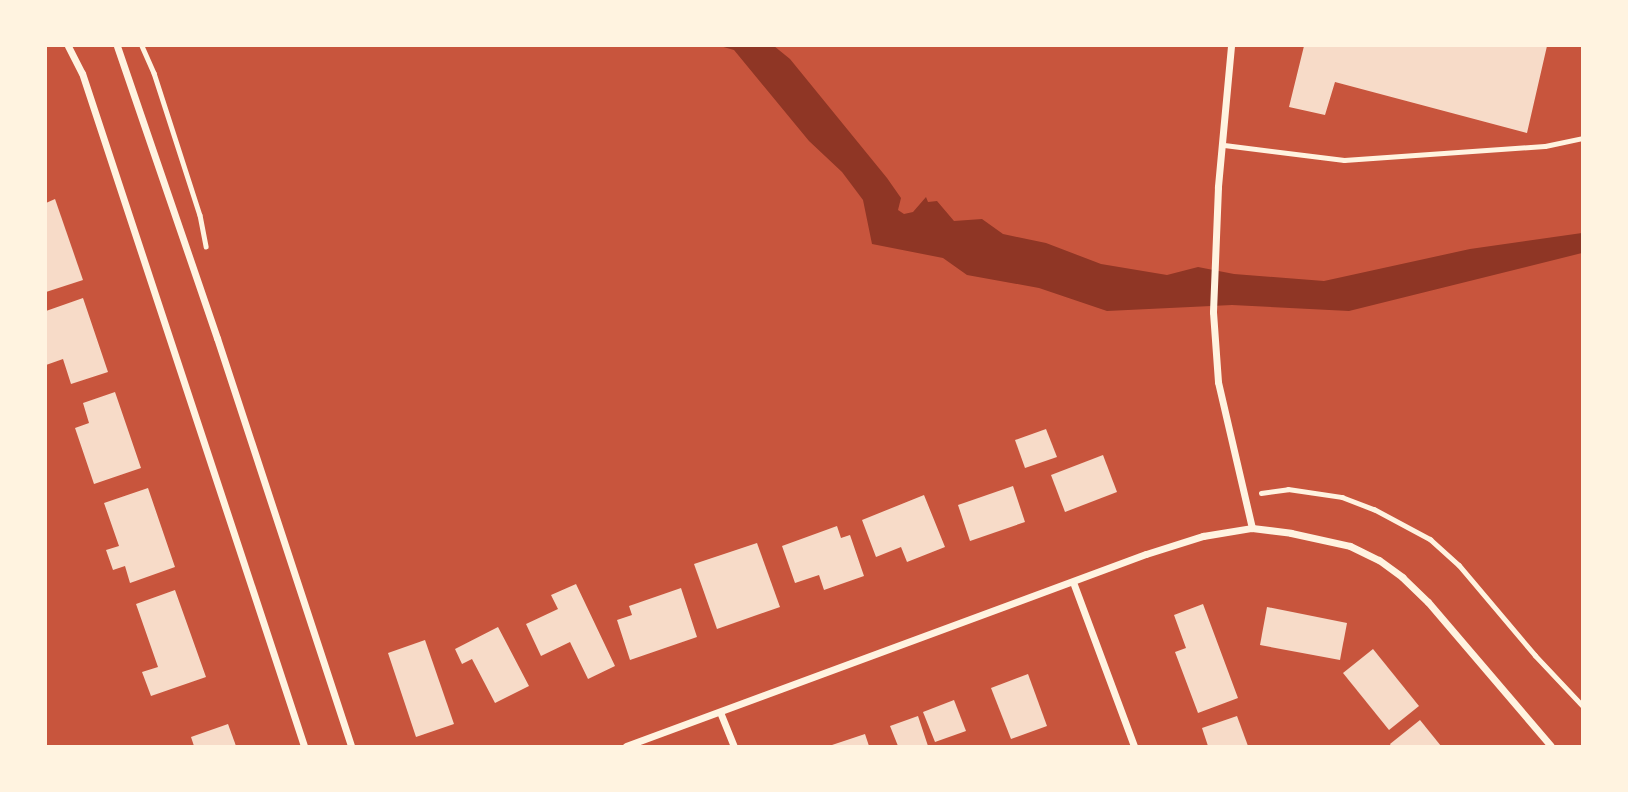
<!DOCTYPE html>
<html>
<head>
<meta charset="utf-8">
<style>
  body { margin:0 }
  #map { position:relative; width:1628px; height:792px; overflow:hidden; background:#c8553d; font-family:Mulish,sans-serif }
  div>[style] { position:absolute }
  .water>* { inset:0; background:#8f3625 }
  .building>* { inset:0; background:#f7dbc8 }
  .path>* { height:4.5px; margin:-2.25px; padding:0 2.25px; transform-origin:2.25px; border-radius:2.25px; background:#fff3e0 }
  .service>* { height:5px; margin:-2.5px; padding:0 2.5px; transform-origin:2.5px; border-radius:2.5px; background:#fff3e0 }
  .minor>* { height:7px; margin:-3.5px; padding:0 3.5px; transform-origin:3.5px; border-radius:3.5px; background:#fff3e0 }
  span { translate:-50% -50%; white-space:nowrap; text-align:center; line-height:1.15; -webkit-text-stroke:7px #fff3e0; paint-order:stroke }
  .frame { position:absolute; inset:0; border:47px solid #fff3e0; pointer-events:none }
</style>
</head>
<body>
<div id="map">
  <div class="water">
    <i style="clip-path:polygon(720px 46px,774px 46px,790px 59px,887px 178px,901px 198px,898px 210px,904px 214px,913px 212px,926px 197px,928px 202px,937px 201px,954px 221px,982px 219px,1003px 234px,1046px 243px,1101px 264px,1167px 275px,1198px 267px,1234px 274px,1324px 281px,1470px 249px,1582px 233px,1582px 253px,1349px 311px,1232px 305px,1107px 311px,1039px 288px,967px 275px,943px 258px,872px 244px,863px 200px,842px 172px,809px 141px,734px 50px)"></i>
  </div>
  <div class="building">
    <i style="clip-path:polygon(1304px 46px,1547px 46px,1527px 133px,1335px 82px,1325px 115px,1289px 107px)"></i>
    <i style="clip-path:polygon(55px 199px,83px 280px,46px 292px,46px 203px)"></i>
    <i style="clip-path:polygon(83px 298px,108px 372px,71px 384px,63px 359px,46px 365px,46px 311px)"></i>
    <i style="clip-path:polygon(115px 392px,141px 468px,94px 484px,75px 428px,89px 423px,83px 403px)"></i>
    <i style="clip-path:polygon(1046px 429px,1057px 457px,1025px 468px,1015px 440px)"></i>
    <i style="clip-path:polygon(1103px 455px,1117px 492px,1065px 512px,1051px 475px)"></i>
    <i style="clip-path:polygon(1013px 486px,1025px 522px,970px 541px,958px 505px)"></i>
    <i style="clip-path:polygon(148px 488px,175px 567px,130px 583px,125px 566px,113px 570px,106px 550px,119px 546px,104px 503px)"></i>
    <i style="clip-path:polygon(924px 495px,945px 547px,907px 562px,901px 547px,876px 557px,862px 520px)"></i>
    <i style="clip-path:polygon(837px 526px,841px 538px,850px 535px,864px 576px,824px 590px,819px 575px,795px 583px,782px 546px)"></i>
    <i style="clip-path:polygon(757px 543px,780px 607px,717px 629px,694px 564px)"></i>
    <i style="clip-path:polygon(576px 584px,615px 666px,588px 679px,570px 642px,541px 656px,526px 624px,558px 609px,551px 595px)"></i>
    <i style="clip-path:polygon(681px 588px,697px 637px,630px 660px,617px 620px,632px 615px,629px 606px)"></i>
    <i style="clip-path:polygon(175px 590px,206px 677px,151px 696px,142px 672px,158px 667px,136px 604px)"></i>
    <i style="clip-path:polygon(1203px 604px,1238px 698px,1198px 713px,1175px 652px,1186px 648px,1174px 615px)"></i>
    <i style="clip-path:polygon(1267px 607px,1347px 623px,1340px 660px,1260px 645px)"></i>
    <i style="clip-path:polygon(498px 627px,529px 686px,495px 703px,472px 659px,462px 664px,455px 649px)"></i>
    <i style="clip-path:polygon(425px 640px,454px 724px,416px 737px,388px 653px)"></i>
    <i style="clip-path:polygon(1373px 649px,1419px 706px,1389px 730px,1343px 673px)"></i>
    <i style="clip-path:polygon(1028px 674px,1047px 726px,1011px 739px,991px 688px)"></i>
    <i style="clip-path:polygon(954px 700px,966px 731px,935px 742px,923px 712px)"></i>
    <i style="clip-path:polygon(918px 716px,928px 746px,898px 746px,890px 726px)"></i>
    <i style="clip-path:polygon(1237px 716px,1248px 746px,1208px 746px,1202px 728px)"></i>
    <i style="clip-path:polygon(1420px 720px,1441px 746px,1391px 746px,1390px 744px)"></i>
    <i style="clip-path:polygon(228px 724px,236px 746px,194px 746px,191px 737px)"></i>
    <i style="clip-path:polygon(865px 734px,869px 746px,829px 746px)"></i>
  </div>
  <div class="path">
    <i style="left:142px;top:46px;width:30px;rotate:66deg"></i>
    <i style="left:154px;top:73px;width:149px;rotate:72.1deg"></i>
    <i style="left:200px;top:215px;width:32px;rotate:79deg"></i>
    <i style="left:1261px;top:493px;width:27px;rotate:-8deg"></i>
    <i style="left:1288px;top:489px;width:55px;rotate:8.4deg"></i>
    <i style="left:1342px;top:497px;width:34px;rotate:21deg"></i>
    <i style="left:1374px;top:509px;width:64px;rotate:28.2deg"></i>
    <i style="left:1430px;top:539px;width:39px;rotate:42deg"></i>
    <i style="left:1459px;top:565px;width:118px;rotate:49.8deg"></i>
    <i style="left:1535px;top:655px;width:69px;rotate:46.8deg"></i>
  </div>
  <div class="service">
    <i style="left:1224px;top:145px;width:121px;rotate:7.1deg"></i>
    <i style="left:1344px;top:160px;width:201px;rotate:-4deg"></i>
    <i style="left:1545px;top:146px;width:38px;rotate:-12deg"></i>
  </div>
  <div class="minor">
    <i style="left:68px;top:46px;width:30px;rotate:63deg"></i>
    <i style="left:82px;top:73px;width:709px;rotate:71.74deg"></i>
    <i style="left:117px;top:46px;width:309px;rotate:71.1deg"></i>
    <i style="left:217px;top:338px;width:429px;rotate:71.8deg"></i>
    <i style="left:1231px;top:46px;width:142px;rotate:95.3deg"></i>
    <i style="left:1218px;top:187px;width:125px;rotate:92.3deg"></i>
    <i style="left:1213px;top:312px;width:70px;rotate:85.9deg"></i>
    <i style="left:1218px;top:382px;width:150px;rotate:76.9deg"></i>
    <i style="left:1073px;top:582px;width:175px;rotate:69.6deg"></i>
    <i style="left:720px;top:712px;width:37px;rotate:68deg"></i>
    <i style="left:626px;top:746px;width:554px;rotate:-20.27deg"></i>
    <i style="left:1146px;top:554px;width:60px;rotate:-17.5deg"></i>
    <i style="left:1203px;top:536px;width:50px;rotate:-9.3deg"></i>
    <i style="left:1252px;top:528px;width:39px;rotate:7deg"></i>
    <i style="left:1291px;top:533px;width:60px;rotate:12.4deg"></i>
    <i style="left:1350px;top:546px;width:32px;rotate:26deg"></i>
    <i style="left:1379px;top:560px;width:29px;rotate:36deg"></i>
    <i style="left:1402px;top:577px;width:36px;rotate:44deg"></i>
    <i style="left:1428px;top:602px;width:189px;rotate:49.5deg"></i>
  </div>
  <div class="frame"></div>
</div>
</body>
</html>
